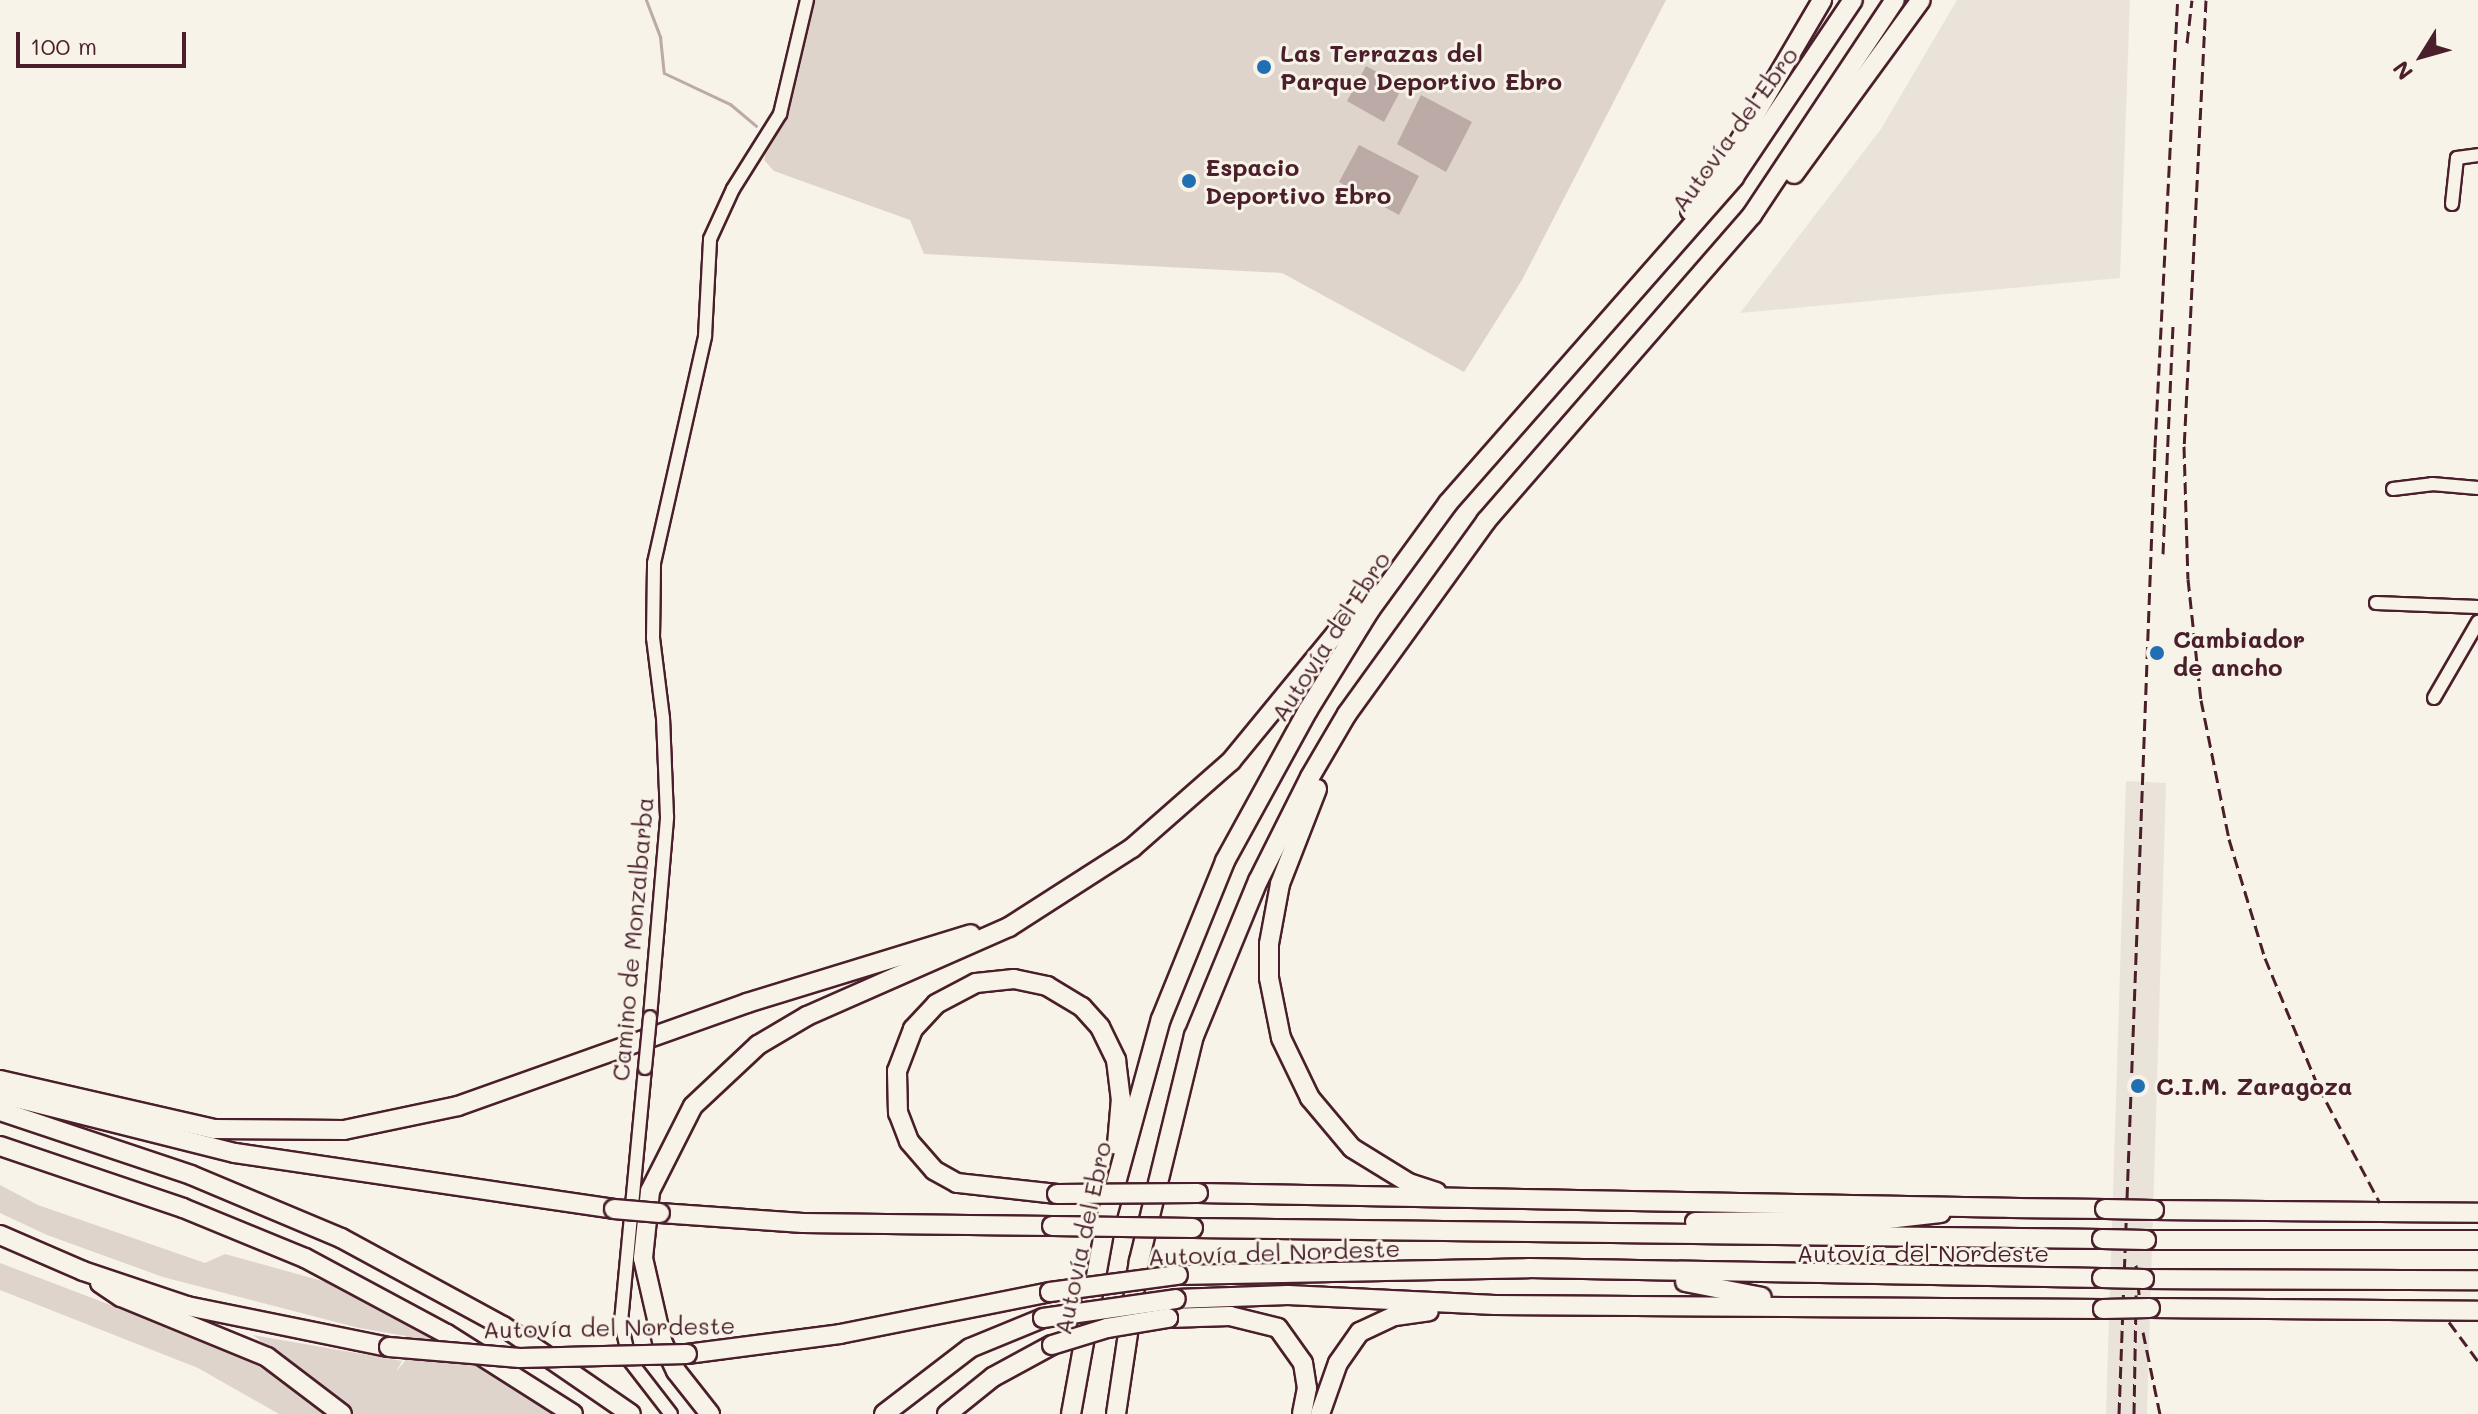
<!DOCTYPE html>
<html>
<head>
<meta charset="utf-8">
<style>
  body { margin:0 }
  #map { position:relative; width:2478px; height:1414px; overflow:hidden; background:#f7f3e8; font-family:Mali,sans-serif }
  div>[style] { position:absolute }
  .built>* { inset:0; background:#eae3da }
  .green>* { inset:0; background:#ded4cc }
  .water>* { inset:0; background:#bcaaa7 }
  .stream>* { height:3px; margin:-1.5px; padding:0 1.5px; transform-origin:1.5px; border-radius:1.5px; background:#bcaaa7 }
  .roads { filter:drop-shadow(2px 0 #4a1f2b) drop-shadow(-2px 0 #4a1f2b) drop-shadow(0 2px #4a1f2b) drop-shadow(0 -2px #4a1f2b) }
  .minor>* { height:12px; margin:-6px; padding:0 6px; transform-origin:6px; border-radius:6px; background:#f7f3e8 }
  .highway>* { height:18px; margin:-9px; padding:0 9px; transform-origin:9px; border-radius:9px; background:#f7f3e8 }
  .rail>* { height:3px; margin-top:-1.5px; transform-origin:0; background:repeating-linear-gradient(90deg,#4a1f2b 0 12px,transparent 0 18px) }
  .bridges { filter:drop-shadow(2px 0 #4a1f2b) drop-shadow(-2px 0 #4a1f2b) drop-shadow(0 2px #4a1f2b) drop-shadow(0 -2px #4a1f2b) }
  .minor-bridge>* { height:12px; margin:-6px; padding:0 6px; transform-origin:6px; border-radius:6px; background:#f7f3e8 }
  .highway-bridge>* { height:18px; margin:-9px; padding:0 9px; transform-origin:9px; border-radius:9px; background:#f7f3e8 }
  .dots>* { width:22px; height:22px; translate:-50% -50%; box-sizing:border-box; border:4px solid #f7f3e8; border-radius:50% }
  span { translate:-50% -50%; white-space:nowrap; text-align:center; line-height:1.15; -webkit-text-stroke:6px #f7f3e8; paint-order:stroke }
  .poi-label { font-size:24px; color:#4a1f2b; font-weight:700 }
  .left { translate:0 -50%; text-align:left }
  .street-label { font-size:24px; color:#4a1f2b }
  .north { position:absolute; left:2382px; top:16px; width:80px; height:80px; -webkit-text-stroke:6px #f7f3e8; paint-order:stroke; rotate:233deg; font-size:22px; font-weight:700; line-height:32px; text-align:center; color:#4a1f2b }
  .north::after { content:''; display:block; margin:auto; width:28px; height:36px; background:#4a1f2b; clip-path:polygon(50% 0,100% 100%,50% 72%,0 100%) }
  .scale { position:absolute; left:16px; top:32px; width:170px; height:36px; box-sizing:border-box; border:4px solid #4a1f2b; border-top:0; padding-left:10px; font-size:24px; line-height:28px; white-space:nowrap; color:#4a1f2b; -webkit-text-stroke:6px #f7f3e8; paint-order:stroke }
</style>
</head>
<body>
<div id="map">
  <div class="built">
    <i style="clip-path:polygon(1957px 0,2130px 0,2120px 278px,1740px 313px,1881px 129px)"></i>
    <i style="clip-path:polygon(2126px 781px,2166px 783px,2147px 1414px,2106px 1414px)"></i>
  </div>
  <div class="green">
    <i style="clip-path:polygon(815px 0,1666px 0,1522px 280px,1464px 372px,1282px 273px,924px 254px,910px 220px,774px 171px,764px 160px,766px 152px,788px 114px)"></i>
    <i style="clip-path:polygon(0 1185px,38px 1205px,205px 1263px,225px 1254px,326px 1282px,398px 1317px,553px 1414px,354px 1414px,253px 1335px,402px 1361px,396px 1372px,405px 1361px,406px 1336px,359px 1328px,163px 1277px,47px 1235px,0 1213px)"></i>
    <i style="clip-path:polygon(0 1263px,224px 1348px,278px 1377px,327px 1414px,279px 1414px,198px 1368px,0 1290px)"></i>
  </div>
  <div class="water">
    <i style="clip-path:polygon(1366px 66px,1403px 86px,1384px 122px,1347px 101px)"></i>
    <i style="clip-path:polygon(1421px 95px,1472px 122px,1446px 172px,1397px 144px)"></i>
    <i style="clip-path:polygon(1359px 145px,1419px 176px,1399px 215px,1339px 182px)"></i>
  </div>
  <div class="stream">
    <i style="left:646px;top:0;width:40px;rotate:69deg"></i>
    <i style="left:660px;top:37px;width:36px;rotate:84deg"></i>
    <i style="left:664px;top:73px;width:73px;rotate:25.2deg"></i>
    <i style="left:730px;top:104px;width:34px;rotate:40deg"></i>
  </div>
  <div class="roads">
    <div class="minor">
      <i style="left:2452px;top:204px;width:46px;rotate:-83.8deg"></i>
      <i style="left:2457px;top:158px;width:21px;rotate:-8deg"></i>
      <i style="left:2393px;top:489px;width:39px;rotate:-7deg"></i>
      <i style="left:2432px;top:484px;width:46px;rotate:5deg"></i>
      <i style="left:2376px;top:603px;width:102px;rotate:2.2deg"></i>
      <i style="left:2434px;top:698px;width:88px;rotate:-59.9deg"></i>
      <i style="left:650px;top:1017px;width:201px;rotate:-85.1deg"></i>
      <i style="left:667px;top:817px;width:99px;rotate:-92.3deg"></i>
      <i style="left:663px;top:718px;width:81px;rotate:-97.1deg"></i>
      <i style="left:653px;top:638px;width:75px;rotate:-89.2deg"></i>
      <i style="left:654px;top:563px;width:233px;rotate:-77.3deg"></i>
      <i style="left:705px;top:336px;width:97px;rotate:-87deg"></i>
      <i style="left:710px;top:239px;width:55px;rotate:-65.3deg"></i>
      <i style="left:733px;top:189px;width:89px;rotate:-57.9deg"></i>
      <i style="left:780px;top:114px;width:117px;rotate:-76.7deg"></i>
      <i style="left:645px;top:1068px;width:256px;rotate:95.4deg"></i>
      <i style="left:621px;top:1323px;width:39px;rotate:77deg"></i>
      <i style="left:630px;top:1361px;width:67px;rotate:52.3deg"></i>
    </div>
    <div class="highway">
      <i style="left:1794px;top:174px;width:215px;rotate:-53.9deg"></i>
      <i style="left:1690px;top:211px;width:53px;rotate:-51.8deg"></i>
      <i style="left:1723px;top:169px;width:196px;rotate:-59.6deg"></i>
      <i style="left:1317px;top:789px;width:102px;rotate:111.3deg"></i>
      <i style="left:1280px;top:884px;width:61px;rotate:100.4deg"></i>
      <i style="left:1269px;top:944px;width:34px;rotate:90deg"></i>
      <i style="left:1269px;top:978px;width:61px;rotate:78.7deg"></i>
      <i style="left:1281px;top:1038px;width:67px;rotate:64.2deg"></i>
      <i style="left:1310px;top:1098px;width:65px;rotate:50deg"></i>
      <i style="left:1352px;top:1148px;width:67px;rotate:31.6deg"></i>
      <i style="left:1409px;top:1183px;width:29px;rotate:18deg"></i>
      <i style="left:0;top:1080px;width:220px;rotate:12.9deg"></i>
      <i style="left:214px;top:1129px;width:130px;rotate:0.4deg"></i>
      <i style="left:344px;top:1130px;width:116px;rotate:-11.9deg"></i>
      <i style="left:458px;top:1106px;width:307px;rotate:-19.6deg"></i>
      <i style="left:747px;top:1003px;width:234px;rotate:-17.1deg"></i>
      <i style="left:0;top:1094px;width:242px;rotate:14.1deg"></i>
      <i style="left:235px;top:1153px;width:383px;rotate:8.4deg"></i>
      <i style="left:0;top:1111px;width:201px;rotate:18.5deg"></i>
      <i style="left:191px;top:1175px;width:163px;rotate:22.8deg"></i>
      <i style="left:341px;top:1238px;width:184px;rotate:28.5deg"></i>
      <i style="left:503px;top:1326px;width:155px;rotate:34.5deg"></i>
      <i style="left:0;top:1146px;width:193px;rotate:18.7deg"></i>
      <i style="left:183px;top:1208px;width:132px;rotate:22.3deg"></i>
      <i style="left:305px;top:1258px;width:161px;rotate:28.2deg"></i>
      <i style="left:447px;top:1334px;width:149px;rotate:32.4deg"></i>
      <i style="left:1198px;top:1193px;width:822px;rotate:1.05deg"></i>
      <i style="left:1057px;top:1194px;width:101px;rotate:-173.7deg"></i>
      <i style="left:957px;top:1183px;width:26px;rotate:-151deg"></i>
      <i style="left:934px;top:1170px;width:38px;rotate:-131deg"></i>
      <i style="left:909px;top:1141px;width:30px;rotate:-111deg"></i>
      <i style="left:898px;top:1113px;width:42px;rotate:-91.4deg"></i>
      <i style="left:897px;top:1071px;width:45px;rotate:-69.1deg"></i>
      <i style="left:913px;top:1029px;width:34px;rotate:-47deg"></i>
      <i style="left:936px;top:1004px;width:45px;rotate:-27.7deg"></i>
      <i style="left:976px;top:983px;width:38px;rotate:-6deg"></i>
      <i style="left:1014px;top:979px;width:34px;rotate:12deg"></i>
      <i style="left:1047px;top:986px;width:41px;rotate:31deg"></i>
      <i style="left:1082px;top:1007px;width:27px;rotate:48deg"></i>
      <i style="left:1100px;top:1027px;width:37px;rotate:64deg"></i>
      <i style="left:1116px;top:1060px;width:38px;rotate:83deg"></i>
      <i style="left:1121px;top:1098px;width:47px;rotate:94.9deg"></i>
      <i style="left:2010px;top:1208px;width:95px;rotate:0.6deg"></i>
      <i style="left:2154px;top:1210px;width:324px;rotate:0.5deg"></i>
      <i style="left:660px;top:1213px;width:143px;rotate:4deg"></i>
      <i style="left:803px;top:1223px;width:249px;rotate:0.7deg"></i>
      <i style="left:1695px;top:1222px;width:184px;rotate:-0.6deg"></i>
      <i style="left:1879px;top:1220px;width:62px;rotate:-6.4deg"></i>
      <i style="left:1193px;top:1228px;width:909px;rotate:0.69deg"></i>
      <i style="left:0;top:1235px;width:90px;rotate:23.4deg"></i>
      <i style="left:83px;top:1271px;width:110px;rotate:18.6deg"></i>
      <i style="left:187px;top:1306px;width:206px;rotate:11.5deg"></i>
      <i style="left:2146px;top:1240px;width:332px"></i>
      <i style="left:1178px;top:1275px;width:350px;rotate:-1.1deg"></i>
      <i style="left:1528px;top:1268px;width:574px;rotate:1deg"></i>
      <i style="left:2144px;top:1279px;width:334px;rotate:0.2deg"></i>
      <i style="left:1685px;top:1282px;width:78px;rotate:11deg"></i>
      <i style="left:100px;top:1283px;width:25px;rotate:34deg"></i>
      <i style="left:121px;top:1297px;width:158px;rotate:22.3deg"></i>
      <i style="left:267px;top:1357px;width:94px;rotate:37.2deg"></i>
      <i style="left:1176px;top:1299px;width:112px;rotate:-2deg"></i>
      <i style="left:1288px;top:1295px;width:207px;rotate:2.8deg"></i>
      <i style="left:1495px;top:1305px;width:608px;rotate:0.38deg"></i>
      <i style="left:2150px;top:1308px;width:328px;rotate:0.5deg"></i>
      <i style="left:1168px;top:1318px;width:62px;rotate:-1.8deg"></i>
      <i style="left:1230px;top:1316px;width:49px;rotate:14deg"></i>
      <i style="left:1278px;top:1328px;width:43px;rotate:54.5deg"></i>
      <i style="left:1303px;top:1363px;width:25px;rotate:81deg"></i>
      <i style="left:1307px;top:1388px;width:26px;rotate:101deg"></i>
      <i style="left:687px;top:1354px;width:154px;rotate:-7.4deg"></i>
      <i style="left:840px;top:1334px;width:214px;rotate:-11.3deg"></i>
      <i style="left:710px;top:1414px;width:55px;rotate:-128.3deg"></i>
      <i style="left:676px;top:1371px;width:33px;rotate:-115deg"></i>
      <i style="left:662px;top:1341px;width:85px;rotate:-102.9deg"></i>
      <i style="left:643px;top:1258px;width:67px;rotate:-84deg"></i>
      <i style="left:650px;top:1191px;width:95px;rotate:-63.2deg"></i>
      <i style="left:693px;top:1106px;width:89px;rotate:-43.2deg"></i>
      <i style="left:758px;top:1045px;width:57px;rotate:-30.6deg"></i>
      <i style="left:807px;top:1016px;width:221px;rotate:-23.8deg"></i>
      <i style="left:1009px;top:927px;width:146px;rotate:-32.7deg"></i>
      <i style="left:1132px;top:848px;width:132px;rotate:-41.3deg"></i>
      <i style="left:1231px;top:761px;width:216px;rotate:-50.6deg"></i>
      <i style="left:884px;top:1414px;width:108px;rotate:-37.5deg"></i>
      <i style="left:970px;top:1348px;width:79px;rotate:-22.3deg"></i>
      <i style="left:947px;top:1414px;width:59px;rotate:-38.8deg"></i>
      <i style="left:993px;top:1377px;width:67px;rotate:-28.5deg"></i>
      <i style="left:1071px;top:1414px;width:201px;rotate:-79.7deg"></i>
      <i style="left:1107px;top:1216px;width:204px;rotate:-74.7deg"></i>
      <i style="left:1161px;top:1019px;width:170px;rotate:-67.9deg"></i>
      <i style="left:1225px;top:861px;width:172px;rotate:-61.2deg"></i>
      <i style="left:1308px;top:710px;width:118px;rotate:-58.2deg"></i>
      <i style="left:1370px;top:610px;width:132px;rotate:-53.9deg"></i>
      <i style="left:1448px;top:503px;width:434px;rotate:-48.7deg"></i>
      <i style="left:1734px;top:177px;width:213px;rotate:-56.1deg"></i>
      <i style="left:1116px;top:1414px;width:155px;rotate:-81.5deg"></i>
      <i style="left:1139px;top:1261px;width:232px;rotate:-76.3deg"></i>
      <i style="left:1194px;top:1036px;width:168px;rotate:-67.6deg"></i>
      <i style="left:1258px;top:881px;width:116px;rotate:-63.4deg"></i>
      <i style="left:1310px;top:777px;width:73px;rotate:-59.6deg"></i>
      <i style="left:1347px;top:714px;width:238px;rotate:-54.2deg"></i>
      <i style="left:1486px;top:521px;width:405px;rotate:-49deg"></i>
      <i style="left:1752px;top:215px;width:258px;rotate:-56.4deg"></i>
      <i style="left:1320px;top:1414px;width:54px;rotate:-70.6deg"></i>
      <i style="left:1338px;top:1363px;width:38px;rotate:-55deg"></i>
      <i style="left:1360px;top:1332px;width:38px;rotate:-25deg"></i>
      <i style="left:1395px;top:1316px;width:34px;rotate:-8deg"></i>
    </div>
  </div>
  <div class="rail">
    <i style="left:2206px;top:0;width:447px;rotate:92.8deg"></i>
    <i style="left:2184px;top:446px;width:133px;rotate:88.3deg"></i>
    <i style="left:2188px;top:579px;width:122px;rotate:83.9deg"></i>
    <i style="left:2201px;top:700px;width:142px;rotate:78.6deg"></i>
    <i style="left:2229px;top:839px;width:124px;rotate:73.2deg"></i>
    <i style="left:2265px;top:958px;width:139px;rotate:67.5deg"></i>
    <i style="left:2318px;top:1086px;width:132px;rotate:62.1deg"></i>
    <i style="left:2187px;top:43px;width:43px;rotate:-83.4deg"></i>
    <i style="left:2163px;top:554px;width:232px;rotate:-87.5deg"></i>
    <i style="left:2136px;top:1265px;width:39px;rotate:84deg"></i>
    <i style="left:2449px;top:1322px;width:49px;rotate:53.4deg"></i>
    <i style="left:2143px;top:1332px;width:84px;rotate:78.3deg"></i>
    <i style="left:2119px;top:1414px;width:968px;rotate:-87.87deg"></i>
    <i style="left:2155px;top:447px;width:448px;rotate:-87.1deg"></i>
    <i style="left:2134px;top:1414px;width:119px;rotate:-89deg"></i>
  </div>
  <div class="bridges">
    <div class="minor-bridge">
      <i style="left:645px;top:1068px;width:51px;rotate:-84.4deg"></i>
    </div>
    <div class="highway-bridge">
      <i style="left:1057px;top:1194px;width:141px;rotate:-0.4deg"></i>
      <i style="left:614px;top:1209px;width:46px;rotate:5deg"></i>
      <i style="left:2105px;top:1209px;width:49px;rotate:1.2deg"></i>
      <i style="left:1052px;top:1226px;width:141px;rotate:0.8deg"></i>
      <i style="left:2102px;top:1239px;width:44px;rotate:1.3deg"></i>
      <i style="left:2102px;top:1278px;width:42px;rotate:1.4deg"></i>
      <i style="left:1050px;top:1292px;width:129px;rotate:-7.6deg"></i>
      <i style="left:2103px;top:1309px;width:47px;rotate:-1.2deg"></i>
      <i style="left:1043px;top:1318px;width:134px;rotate:-8.1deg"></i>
      <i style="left:1052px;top:1345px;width:58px;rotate:-17.2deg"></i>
      <i style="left:1107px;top:1328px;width:62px;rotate:-9.3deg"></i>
      <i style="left:389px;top:1347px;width:131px;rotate:4.8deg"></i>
      <i style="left:520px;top:1358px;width:167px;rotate:-1.4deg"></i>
    </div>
  </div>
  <div class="dots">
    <i style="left:1264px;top:67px;background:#1f6fb2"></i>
    <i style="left:1189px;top:181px;background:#1f6fb2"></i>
    <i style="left:2157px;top:653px;background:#1f6fb2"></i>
    <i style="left:2138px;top:1086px;background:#1f6fb2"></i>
  </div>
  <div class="poi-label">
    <span class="left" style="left:1280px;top:67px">Las Terrazas del<br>Parque Deportivo Ebro</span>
    <span class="left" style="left:1205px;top:181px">Espacio<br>Deportivo Ebro</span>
    <span class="left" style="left:2173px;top:653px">Cambiador<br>de ancho</span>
    <span class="left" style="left:2156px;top:1086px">C.I.M. Zaragoza</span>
  </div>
  <div class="street-label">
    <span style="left:1734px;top:129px;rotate:-54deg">Autovía del Ebro</span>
    <span style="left:1330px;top:636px;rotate:-57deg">Autovía del Ebro</span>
    <span style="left:632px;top:939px;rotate:-85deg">Camino de Monzalbarba</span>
    <span style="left:1082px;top:1238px;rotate:-78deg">Autovía del Ebro</span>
    <span style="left:1274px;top:1252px;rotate:-2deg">Autovía del Nordeste</span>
    <span style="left:1923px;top:1253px">Autovía del Nordeste</span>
    <span style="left:609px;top:1327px;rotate:-1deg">Autovía del Nordeste</span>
  </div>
  <div class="north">N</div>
  <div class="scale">100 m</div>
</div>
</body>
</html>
